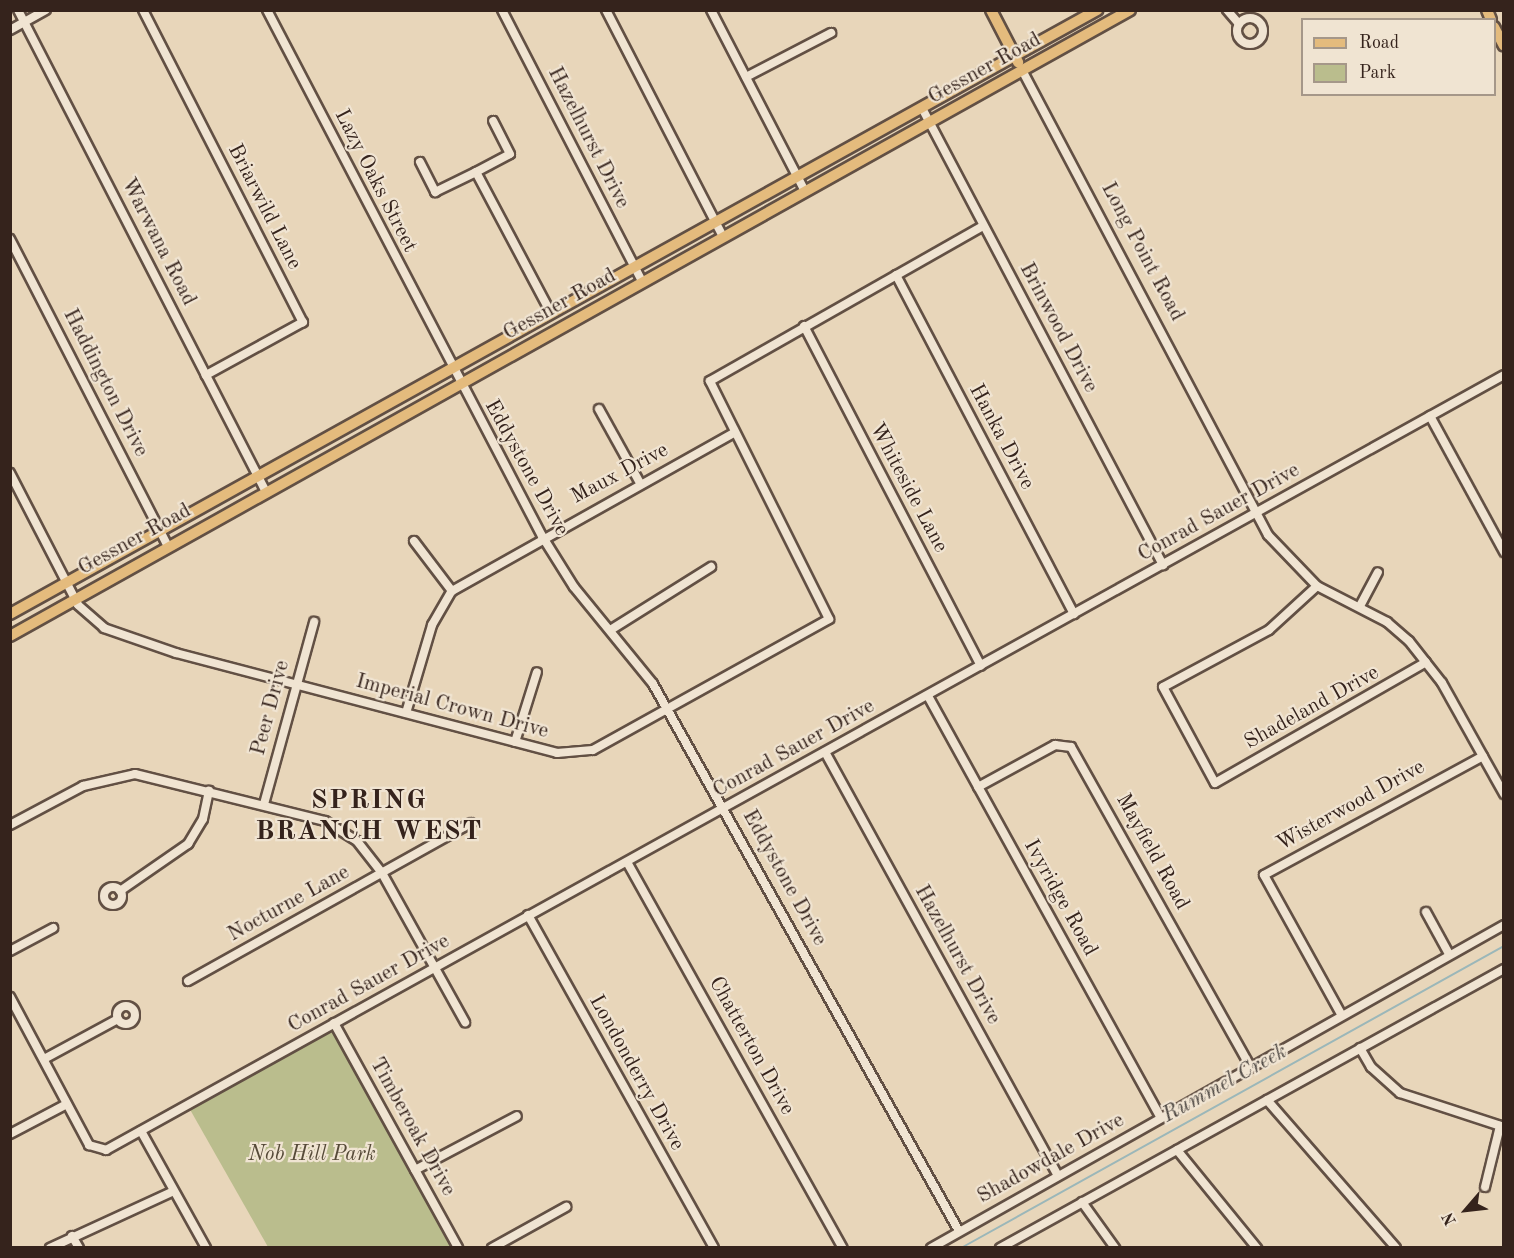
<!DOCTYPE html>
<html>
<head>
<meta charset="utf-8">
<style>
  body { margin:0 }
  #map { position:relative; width:1514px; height:1258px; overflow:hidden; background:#e8d6ba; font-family:"Old Standard TT",serif }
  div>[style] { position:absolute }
  .green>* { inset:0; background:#babd8d }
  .stream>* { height:2px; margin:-1px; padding:0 1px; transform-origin:1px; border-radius:1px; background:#9bb7b9 }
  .roads { filter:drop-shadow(2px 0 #625044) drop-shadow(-2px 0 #625044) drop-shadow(0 2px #625044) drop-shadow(0 -2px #625044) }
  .minor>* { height:8px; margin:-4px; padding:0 4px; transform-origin:4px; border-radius:4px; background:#f0e4d2 }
  .minor>.ring { margin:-4px; padding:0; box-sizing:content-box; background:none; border:8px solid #f0e4d2; border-radius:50% }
  .major>* { height:10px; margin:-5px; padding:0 5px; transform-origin:5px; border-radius:5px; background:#e4bb7d }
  span { translate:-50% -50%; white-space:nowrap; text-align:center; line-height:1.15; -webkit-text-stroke:4.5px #f0e4d2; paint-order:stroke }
  .street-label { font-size:21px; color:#35231c }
  .park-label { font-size:21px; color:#564a38; font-style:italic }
  .water-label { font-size:22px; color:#4e4843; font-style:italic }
  .district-label { font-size:27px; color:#35231c; font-weight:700; letter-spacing:1.5px }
  .frame { position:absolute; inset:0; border:12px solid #35231c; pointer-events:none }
  .legend { position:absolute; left:1301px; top:18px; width:195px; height:78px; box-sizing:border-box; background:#f0e4d2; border:2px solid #a59789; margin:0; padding:8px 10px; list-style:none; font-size:18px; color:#35231c }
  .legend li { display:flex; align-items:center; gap:12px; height:30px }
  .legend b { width:30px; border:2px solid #a59789 }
  .north { position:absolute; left:1436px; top:1180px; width:60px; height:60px; -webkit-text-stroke:4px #f0e4d2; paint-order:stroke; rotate:242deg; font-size:16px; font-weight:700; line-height:24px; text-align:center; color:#35231c }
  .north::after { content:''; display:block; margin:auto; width:21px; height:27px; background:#35231c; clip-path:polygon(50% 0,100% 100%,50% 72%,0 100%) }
</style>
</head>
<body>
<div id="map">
  <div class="green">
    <i style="clip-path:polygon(334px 1023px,459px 1247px,268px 1247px,188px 1106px)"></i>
  </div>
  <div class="stream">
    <i style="left:961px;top:1248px;width:621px;rotate:-29.08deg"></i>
  </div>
  <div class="roads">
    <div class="minor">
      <i style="left:18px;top:10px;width:540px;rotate:62.77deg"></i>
      <i style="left:143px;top:10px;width:351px;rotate:62.9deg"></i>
      <i style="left:303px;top:322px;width:111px;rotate:151.3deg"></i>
      <i style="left:267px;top:10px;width:594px;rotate:62.4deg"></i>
      <i style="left:542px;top:536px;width:60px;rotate:57.9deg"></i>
      <i style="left:574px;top:587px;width:125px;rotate:50.8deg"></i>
      <i style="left:653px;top:684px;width:627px;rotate:60.78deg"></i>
      <i style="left:502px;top:10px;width:305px;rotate:62.7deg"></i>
      <i style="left:606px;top:10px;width:255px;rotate:62.7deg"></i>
      <i style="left:711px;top:10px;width:204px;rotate:62.6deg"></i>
      <i style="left:1227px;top:10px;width:18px;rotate:49deg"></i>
      <i class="ring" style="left:1237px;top:18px;width:18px;height:18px"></i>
      <i style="left:10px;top:30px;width:41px;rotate:-29.1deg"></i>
      <i style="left:1022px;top:70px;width:526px;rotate:62.12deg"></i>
      <i style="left:1268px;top:535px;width:71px;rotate:46.1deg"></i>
      <i style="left:1317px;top:586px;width:79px;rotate:27.2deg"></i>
      <i style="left:1387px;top:622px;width:29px;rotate:41deg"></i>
      <i style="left:1409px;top:641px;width:53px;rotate:51.8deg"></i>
      <i style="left:1442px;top:683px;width:127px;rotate:60.8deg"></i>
      <i style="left:746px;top:77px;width:96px;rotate:-27.4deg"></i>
      <i style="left:922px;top:108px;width:517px;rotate:62.19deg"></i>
      <i style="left:420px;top:162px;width:34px;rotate:63deg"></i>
      <i style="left:435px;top:192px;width:46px;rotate:-26deg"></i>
      <i style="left:476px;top:172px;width:160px;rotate:62deg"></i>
      <i style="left:476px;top:172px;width:38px;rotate:-28deg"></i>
      <i style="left:510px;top:154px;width:37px;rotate:-117deg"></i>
      <i style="left:10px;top:239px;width:343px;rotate:62.8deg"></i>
      <i style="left:896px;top:275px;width:383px;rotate:62.3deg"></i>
      <i style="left:804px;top:326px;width:383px;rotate:62.5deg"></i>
      <i style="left:599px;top:409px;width:85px;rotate:61deg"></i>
      <i style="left:1430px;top:416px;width:155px;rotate:61.4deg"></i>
      <i style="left:10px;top:473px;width:148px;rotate:62.7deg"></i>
      <i style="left:78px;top:605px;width:35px;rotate:41deg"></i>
      <i style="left:104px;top:628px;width:76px;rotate:19.1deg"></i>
      <i style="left:176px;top:653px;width:394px;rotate:14.7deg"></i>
      <i style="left:557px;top:753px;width:36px;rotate:-5deg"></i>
      <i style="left:593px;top:750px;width:270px;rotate:-29deg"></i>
      <i style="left:829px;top:619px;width:266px;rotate:-116.6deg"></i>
      <i style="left:710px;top:381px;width:314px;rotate:-29.6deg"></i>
      <i style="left:414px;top:541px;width:63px;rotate:52.8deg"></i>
      <i style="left:1317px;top:586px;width:65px;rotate:137.5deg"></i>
      <i style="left:1269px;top:630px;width:120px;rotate:151.7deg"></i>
      <i style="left:1163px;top:687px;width:109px;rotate:61.6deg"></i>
      <i style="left:1215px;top:783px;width:243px;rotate:-29.8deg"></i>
      <i style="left:1360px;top:606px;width:38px;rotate:-62deg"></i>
      <i style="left:612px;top:629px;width:117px;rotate:-32.1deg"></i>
      <i style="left:928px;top:696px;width:482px;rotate:61.1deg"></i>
      <i style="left:406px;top:713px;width:92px;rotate:-73.5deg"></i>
      <i style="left:432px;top:625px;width:39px;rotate:-60deg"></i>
      <i style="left:452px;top:591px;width:322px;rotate:-29.3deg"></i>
      <i style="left:515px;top:742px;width:73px;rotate:-72.6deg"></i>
      <i style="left:825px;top:752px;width:483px;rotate:61.2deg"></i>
      <i style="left:978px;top:787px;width:88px;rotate:-28.6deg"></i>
      <i style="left:1055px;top:745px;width:16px;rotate:7deg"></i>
      <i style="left:1071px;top:747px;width:366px;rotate:60.7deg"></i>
      <i style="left:264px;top:804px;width:189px;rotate:-74.6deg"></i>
      <i style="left:10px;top:825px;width:83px;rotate:-28.1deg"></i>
      <i style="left:83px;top:786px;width:53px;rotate:-13deg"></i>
      <i style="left:135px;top:774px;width:196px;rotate:13.9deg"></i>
      <i style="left:325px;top:821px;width:38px;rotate:32deg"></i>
      <i style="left:357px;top:841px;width:41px;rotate:52deg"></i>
      <i style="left:382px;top:873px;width:171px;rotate:60.9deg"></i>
      <i style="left:627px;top:862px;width:442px;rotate:60.8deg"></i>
      <i class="ring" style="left:104px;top:887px;width:10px;height:10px"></i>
      <i style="left:120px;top:891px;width:83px;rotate:-34.7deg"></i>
      <i style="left:188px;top:844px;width:29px;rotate:-59deg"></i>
      <i style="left:203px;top:819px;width:29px;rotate:-78deg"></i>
      <i style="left:1426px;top:912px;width:48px;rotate:61.3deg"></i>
      <i style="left:528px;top:915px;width:381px;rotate:60.8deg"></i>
      <i style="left:10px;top:951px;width:49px;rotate:-28.1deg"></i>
      <i style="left:188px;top:981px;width:324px;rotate:-29.2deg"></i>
      <i style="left:10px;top:997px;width:168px;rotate:61.9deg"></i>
      <i style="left:89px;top:1145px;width:18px;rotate:16deg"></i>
      <i style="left:106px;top:1150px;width:1598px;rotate:-29deg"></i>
      <i class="ring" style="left:117px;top:1006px;width:10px;height:10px"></i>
      <i style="left:1341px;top:1014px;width:159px;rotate:-119deg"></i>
      <i style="left:1264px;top:875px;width:249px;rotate:-28.5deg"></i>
      <i style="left:334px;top:1023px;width:257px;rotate:61.1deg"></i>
      <i style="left:1360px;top:1048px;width:22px;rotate:60deg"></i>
      <i style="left:1371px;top:1067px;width:39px;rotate:42deg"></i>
      <i style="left:1400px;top:1093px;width:109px;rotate:18.1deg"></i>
      <i style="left:44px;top:1059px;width:84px;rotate:-28.4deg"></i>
      <i style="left:1267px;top:1100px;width:196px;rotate:48.9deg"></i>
      <i style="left:141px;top:1131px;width:134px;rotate:60.9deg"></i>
      <i style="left:10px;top:1134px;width:64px;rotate:-27.8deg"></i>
      <i style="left:1177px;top:1150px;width:127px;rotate:50.8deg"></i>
      <i style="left:415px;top:1170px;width:115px;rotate:-27.9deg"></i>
      <i style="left:1485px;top:1187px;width:63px;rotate:-76.2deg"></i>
      <i style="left:1082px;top:1202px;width:57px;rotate:54.3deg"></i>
      <i style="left:72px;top:1236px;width:14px;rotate:60deg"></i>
      <i style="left:50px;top:1248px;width:136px;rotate:-24.7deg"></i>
      <i style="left:492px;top:1248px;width:85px;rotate:-29deg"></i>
      <i style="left:931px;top:1248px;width:658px;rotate:-29.41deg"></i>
      <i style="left:1000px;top:1248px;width:576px;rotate:-28.97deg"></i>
    </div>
    <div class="major">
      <i style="left:991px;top:10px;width:59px;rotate:62.6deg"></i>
      <i style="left:1487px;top:10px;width:11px;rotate:68deg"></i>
      <i style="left:1494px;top:27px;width:21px;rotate:62deg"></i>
      <i style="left:10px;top:614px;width:1244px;rotate:-29.06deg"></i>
      <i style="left:10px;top:636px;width:1283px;rotate:-29.2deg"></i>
    </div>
  </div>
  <div class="street-label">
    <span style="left:985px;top:69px;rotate:-29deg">Gessner Road</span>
    <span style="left:588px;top:138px;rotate:63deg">Hazelhurst Drive</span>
    <span style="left:375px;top:181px;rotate:63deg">Lazy Oaks Street</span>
    <span style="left:264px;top:207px;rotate:63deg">Briarwild Lane</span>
    <span style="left:158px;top:242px;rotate:63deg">Warwana Road</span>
    <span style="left:1142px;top:252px;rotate:62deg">Long Point Road</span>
    <span style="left:560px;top:305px;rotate:-29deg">Gessner Road</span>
    <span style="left:1058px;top:328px;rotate:62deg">Brinwood Drive</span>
    <span style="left:105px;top:383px;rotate:63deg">Haddington Drive</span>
    <span style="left:1001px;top:437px;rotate:62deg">Hanka Drive</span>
    <span style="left:526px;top:468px;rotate:61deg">Eddystone Drive</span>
    <span style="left:620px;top:474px;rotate:-28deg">Maux Drive</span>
    <span style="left:908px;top:488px;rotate:62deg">Whiteside Lane</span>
    <span style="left:1219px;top:513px;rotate:-29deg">Conrad Sauer Drive</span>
    <span style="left:135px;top:540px;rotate:-29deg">Gessner Road</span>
    <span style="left:452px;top:707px;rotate:15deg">Imperial Crown Drive</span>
    <span style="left:271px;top:708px;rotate:-75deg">Peer Drive</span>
    <span style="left:1312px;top:708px;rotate:-29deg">Shadeland Drive</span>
    <span style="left:794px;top:749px;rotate:-29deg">Conrad Sauer Drive</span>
    <span style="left:1351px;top:806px;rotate:-29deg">Wisterwood Drive</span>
    <span style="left:1152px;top:852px;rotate:61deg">Mayfield Road</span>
    <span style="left:784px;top:878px;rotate:61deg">Eddystone Drive</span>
    <span style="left:1060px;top:898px;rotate:61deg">Ivyridge Road</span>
    <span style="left:289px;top:904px;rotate:-29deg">Nocturne Lane</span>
    <span style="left:957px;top:955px;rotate:61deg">Hazelhurst Drive</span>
    <span style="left:369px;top:984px;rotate:-29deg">Conrad Sauer Drive</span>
    <span style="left:751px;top:1046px;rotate:61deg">Chatterton Drive</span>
    <span style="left:636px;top:1073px;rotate:61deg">Londonderry Drive</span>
    <span style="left:412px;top:1127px;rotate:61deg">Timberoak Drive</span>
    <span style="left:1051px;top:1159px;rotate:-29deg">Shadowdale Drive</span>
  </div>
  <div class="park-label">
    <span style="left:312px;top:1155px">Nob Hill Park</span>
  </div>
  <div class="water-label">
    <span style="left:1225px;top:1084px;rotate:-29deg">Rummel Creek</span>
  </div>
  <div class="district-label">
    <span style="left:369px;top:816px">SPRING<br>BRANCH WEST</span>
  </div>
  <div class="frame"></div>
  <ul class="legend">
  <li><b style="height:8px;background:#e4bb7d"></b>Road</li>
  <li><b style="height:16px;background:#babd8d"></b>Park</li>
  </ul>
  <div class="north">N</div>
</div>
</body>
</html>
